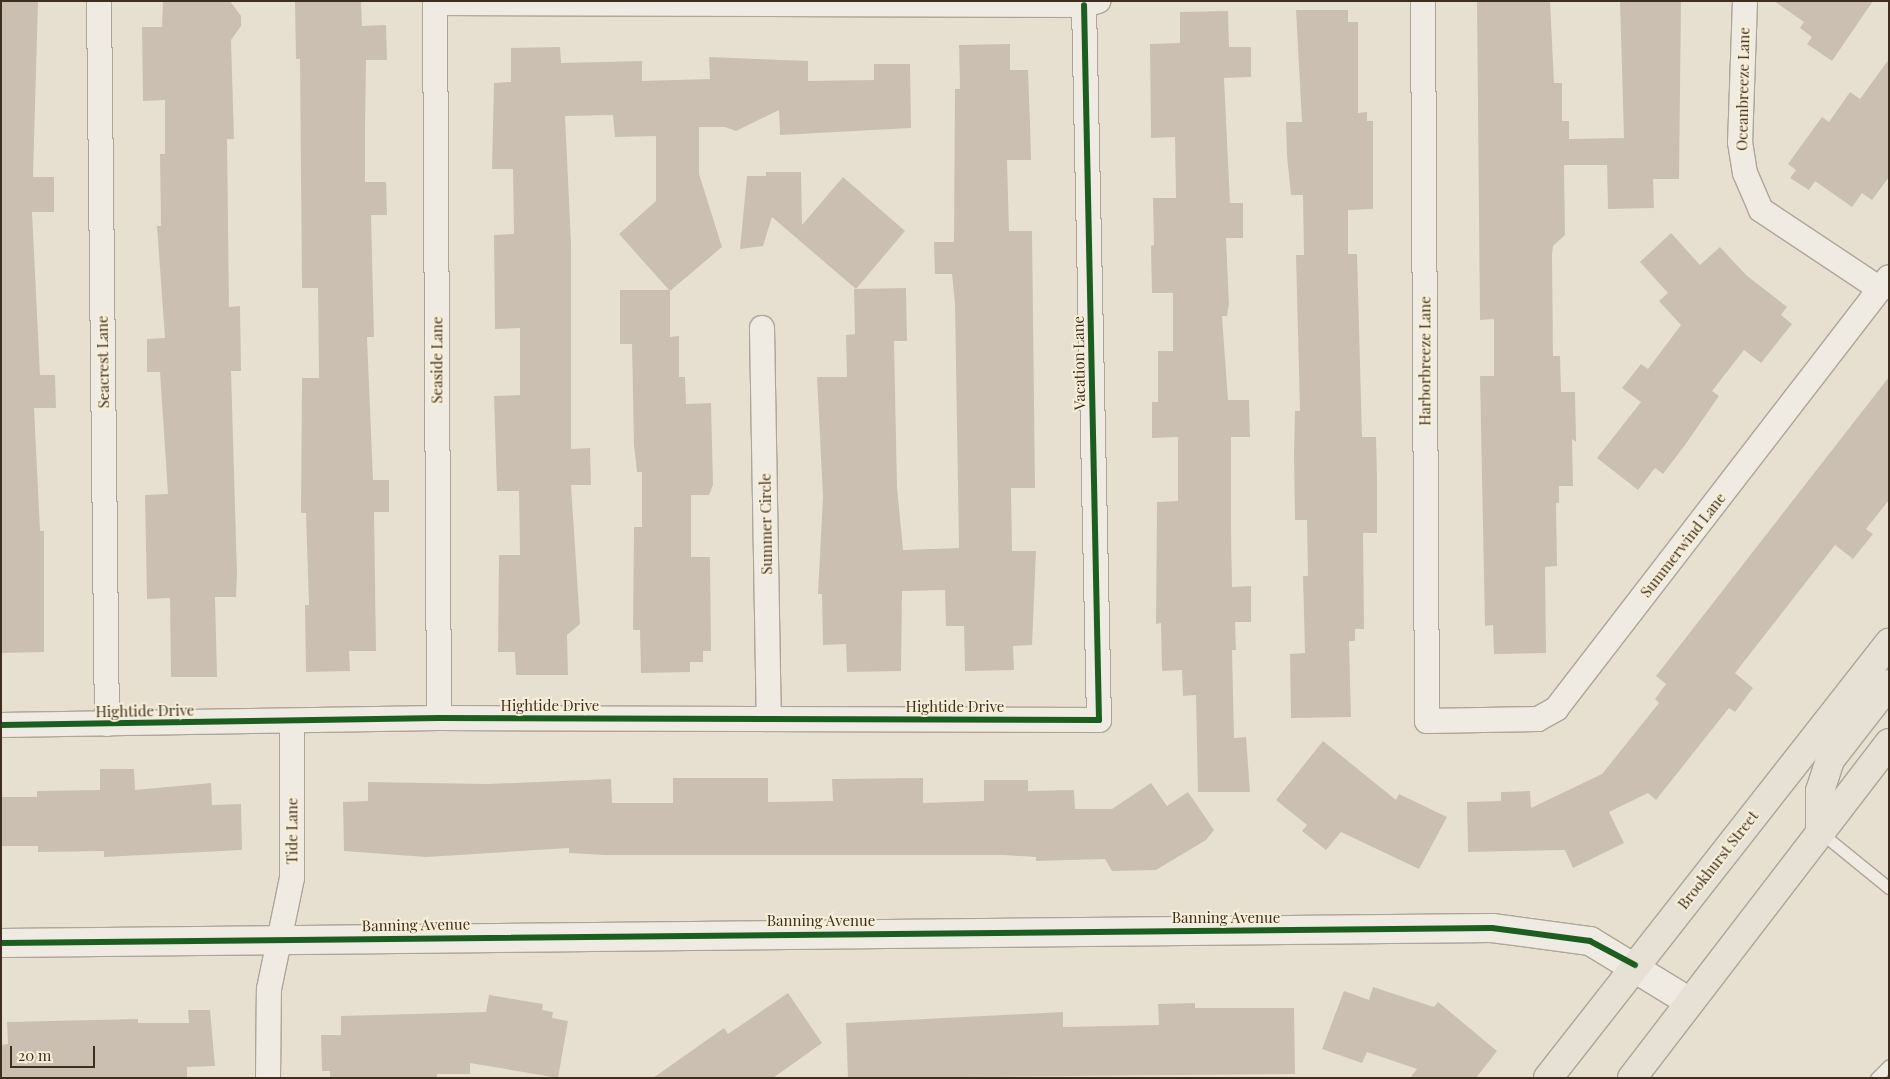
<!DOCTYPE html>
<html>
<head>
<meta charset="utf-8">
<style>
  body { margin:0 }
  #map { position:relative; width:1890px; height:1079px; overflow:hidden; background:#e7e0d1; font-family:"Playfair Display",serif }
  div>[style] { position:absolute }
  .building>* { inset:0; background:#cbbfb2 }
  .roads { filter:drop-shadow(1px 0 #ada599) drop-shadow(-1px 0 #ada599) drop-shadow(0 1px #ada599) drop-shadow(0 -1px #ada599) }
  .lane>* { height:11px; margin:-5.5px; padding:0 5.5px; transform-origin:5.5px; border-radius:5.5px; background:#efebe3 }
  .street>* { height:24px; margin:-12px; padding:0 12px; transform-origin:12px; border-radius:12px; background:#efebe3 }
  .secondary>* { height:28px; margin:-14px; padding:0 14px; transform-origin:14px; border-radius:14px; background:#efebe3 }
  .primary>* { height:28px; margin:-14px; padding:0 14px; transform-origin:14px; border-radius:14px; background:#e6e1d4 }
  .cycleway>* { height:6px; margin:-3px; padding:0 3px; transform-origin:3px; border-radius:3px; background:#1b5e20 }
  span { translate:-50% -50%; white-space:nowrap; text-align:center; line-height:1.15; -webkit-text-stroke:4px #f7eed8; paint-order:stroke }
  .street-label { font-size:15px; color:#3d2e20 }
  .frame { position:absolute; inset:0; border:2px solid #3d2e20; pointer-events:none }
  .scale { position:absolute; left:10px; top:1046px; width:85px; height:22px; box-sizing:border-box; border:2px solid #3d2e20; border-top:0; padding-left:6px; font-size:15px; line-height:18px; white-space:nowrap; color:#3d2e20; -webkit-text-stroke:4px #f7eed8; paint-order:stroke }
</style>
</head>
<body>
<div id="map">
  <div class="building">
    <i style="clip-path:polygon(1px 1px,38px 1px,33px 177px,54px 177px,54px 212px,32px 212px,40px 375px,55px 375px,56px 408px,34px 408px,40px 531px,44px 531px,44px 652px,1px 653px)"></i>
    <i style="clip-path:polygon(163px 1px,230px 1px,241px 16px,241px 26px,231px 40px,234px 139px,227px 139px,229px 307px,240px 306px,241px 371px,231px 371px,237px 574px,236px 597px,215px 597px,217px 677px,171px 677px,170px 598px,147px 599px,145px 495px,168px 494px,160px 372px,147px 372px,147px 339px,165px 338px,157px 226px,161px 226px,160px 154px,165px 154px,165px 100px,143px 101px,142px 27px,162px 27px)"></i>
    <i style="clip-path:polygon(295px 1px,361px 1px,362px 26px,386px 25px,387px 60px,366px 60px,365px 129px,365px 182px,386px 182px,387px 215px,371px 215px,374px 337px,367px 337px,373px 480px,389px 480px,389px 512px,374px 512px,376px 651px,349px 651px,350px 671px,306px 672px,305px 605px,309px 605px,306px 513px,301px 513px,302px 378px,319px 378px,318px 288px,302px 288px,300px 59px,296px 59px)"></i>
    <i style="clip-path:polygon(1477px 1px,1550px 1px,1554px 83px,1562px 83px,1562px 121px,1569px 121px,1569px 139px,1624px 138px,1620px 1px,1681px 1px,1679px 179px,1653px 179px,1654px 208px,1608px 209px,1607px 165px,1564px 165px,1565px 235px,1553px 246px,1552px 255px,1553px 356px,1560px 356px,1561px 392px,1575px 392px,1576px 442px,1572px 439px,1573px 486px,1559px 486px,1559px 503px,1556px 503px,1557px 566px,1545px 567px,1546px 653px,1494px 654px,1493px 625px,1485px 626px,1480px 376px,1494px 376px,1494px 319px,1480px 320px)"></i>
    <i style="clip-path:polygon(1774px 1px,1873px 1px,1832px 61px,1807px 44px,1812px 37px,1800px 28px,1804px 22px)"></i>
    <i style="clip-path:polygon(1296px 10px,1348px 10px,1348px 22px,1358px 22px,1358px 113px,1367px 112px,1367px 121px,1373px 121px,1373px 209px,1348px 210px,1348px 254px,1357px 254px,1362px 437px,1376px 437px,1377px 478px,1377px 533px,1363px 533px,1364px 629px,1355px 629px,1355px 641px,1349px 641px,1351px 717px,1291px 718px,1290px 654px,1305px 653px,1303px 576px,1308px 576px,1307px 520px,1295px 520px,1294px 453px,1295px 411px,1300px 411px,1296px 255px,1304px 255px,1303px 195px,1291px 195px,1287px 156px,1286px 122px,1302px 122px)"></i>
    <i style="clip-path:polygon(1228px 11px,1229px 47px,1251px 47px,1251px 77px,1224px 78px,1230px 203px,1243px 203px,1243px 238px,1226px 238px,1229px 304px,1227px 316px,1222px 316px,1228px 400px,1249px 400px,1250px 437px,1231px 437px,1231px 531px,1232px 587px,1251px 586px,1251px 622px,1235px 622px,1236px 650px,1232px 650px,1234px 738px,1246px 737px,1250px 792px,1198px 792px,1196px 695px,1183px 696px,1182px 670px,1162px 671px,1161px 623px,1156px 624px,1157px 502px,1178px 501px,1178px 437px,1152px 438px,1152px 402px,1158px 402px,1158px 351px,1173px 351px,1173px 293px,1152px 293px,1151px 246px,1154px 245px,1153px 198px,1176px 198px,1175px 137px,1151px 138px,1150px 44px,1180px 43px,1180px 12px)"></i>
    <i style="clip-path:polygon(1010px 44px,1010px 70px,1028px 70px,1030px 124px,1031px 160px,1007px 160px,1009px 231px,1032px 231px,1035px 488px,1011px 488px,1012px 551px,1036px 551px,1032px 645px,1013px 646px,1014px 670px,965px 671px,964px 626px,946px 626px,945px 590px,902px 591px,901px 671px,847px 672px,846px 644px,823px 645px,822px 594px,818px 594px,823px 497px,817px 377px,847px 377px,846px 335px,855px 334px,854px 289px,906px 288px,907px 341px,894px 341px,897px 487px,903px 550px,959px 548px,955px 304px,952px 274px,935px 274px,934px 242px,954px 242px,955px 89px,960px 89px,959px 45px)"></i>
    <i style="clip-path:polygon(560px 47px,561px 63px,642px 61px,642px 81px,710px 79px,709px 57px,808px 61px,808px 81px,874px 80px,874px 64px,910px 64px,911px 128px,780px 135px,779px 110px,736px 131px,725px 127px,699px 127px,699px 174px,722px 247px,670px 291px,670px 337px,679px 336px,679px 377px,685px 377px,686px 404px,711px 403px,713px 485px,709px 495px,691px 495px,691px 557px,710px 557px,711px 651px,703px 651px,703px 662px,690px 662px,690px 672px,641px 673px,640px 630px,633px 630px,634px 527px,642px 527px,642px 472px,637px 472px,634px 445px,632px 344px,620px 344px,620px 290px,669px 290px,619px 234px,656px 201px,656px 136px,615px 137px,613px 115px,565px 116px,571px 243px,571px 449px,590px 448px,591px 485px,571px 485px,580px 624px,567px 635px,568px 675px,516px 675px,515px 652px,498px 652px,499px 555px,520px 555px,519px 491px,497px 491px,494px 396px,520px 395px,520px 328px,495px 329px,494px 235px,514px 234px,513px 169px,492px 169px,494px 83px,511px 82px,511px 48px)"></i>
    <i style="clip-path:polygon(1889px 59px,1889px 177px,1872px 200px,1862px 193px,1852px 207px,1815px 181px,1809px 190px,1790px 178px,1796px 170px,1788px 164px,1822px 117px,1829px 122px,1850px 92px,1860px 99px)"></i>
    <i style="clip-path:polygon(766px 172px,801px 172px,802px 225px,843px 177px,905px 231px,856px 289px,772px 217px,763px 246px,740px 249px,747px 176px,766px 176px)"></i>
    <i style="clip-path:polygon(1671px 233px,1700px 265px,1720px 247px,1746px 275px,1787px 307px,1781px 315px,1792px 324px,1761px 363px,1744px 350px,1712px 391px,1719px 396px,1685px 445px,1663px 474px,1655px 468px,1638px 490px,1597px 458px,1641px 402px,1622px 388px,1641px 364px,1648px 369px,1681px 325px,1659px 301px,1668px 293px,1640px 262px)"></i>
    <i style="clip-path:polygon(1889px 377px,1889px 500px,1866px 529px,1873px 534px,1853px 559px,1835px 545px,1735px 673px,1753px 688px,1735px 712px,1729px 708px,1656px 800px,1648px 793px,1609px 812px,1624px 843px,1573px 868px,1565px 850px,1468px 852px,1467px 802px,1501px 801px,1501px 792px,1530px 791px,1531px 808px,1602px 774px,1659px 703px,1655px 699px,1666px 684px,1656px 676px)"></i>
    <i style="clip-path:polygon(1323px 741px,1396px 800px,1399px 794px,1447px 817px,1419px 869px,1341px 832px,1326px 850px,1302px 831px,1307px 825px,1276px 800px)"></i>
    <i style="clip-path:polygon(100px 769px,134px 769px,135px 790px,211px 783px,212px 805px,241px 804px,242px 850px,104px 857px,104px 851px,38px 852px,38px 846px,1px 846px,1px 797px,37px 797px,37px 791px,100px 790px)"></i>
    <i style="clip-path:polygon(673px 778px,768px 778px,768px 802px,833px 801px,832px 779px,923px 778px,923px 803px,984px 801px,984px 780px,1028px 780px,1028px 791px,1074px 790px,1075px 809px,1112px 809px,1151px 783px,1167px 806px,1188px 792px,1214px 830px,1206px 840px,1156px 870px,1112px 871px,1105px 859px,1036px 861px,1036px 857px,1004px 855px,605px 855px,569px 853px,569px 848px,426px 857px,344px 851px,343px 802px,368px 801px,368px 782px,488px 784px,611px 779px,612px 803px,673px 803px)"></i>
    <i style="clip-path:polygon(1373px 987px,1434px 1007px,1438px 1002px,1497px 1051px,1476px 1078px,1410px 1078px,1417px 1069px,1367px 1052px,1362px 1063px,1322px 1049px,1344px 991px,1369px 1000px)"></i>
    <i style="clip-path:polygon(788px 993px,822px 1043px,773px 1078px,653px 1078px,724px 1028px,728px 1034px)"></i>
    <i style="clip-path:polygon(489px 995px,543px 1004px,542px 1010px,553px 1012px,552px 1018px,568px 1021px,558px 1078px,470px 1063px,470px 1074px,437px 1074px,437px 1078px,330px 1078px,330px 1071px,322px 1071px,321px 1035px,341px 1035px,341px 1016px,486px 1012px)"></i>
    <i style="clip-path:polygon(1195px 1003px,1195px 1008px,1294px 1008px,1295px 1074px,848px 1078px,846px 1023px,1063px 1012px,1063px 1027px,1159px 1025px,1158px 1004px)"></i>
    <i style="clip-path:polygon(188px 1010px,210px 1010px,215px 1066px,187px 1067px,187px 1078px,1px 1078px,1px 1045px,8px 1044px,7px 1022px,138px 1019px,138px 1023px,189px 1023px)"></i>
  </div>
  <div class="roads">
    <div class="lane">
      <i style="left:1820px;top:832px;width:89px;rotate:39.1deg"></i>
      <i style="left:1876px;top:1078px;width:18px;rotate:-45deg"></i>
    </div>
    <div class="street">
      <i style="left:99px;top:1px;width:723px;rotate:89.37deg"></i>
      <i style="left:435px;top:1px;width:717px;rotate:89.68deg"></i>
      <i style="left:1423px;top:1px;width:720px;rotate:89.68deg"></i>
      <i style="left:1427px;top:721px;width:111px;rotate:-1deg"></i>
      <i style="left:1538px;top:719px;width:21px;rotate:-29deg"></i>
      <i style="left:1556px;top:709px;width:545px;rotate:-52.37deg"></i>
      <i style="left:1745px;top:1px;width:141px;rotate:92deg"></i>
      <i style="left:1740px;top:142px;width:31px;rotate:81deg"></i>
      <i style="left:1745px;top:173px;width:40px;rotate:66.6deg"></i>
      <i style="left:1761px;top:210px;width:143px;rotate:33.6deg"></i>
      <i style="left:435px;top:3px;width:649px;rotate:0.18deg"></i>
      <i style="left:1084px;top:5px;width:15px;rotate:-16deg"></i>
      <i style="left:762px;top:328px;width:391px;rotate:89deg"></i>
      <i style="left:1px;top:725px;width:438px;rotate:-0.9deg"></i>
      <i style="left:439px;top:718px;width:660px;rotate:0.17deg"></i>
      <i style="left:1099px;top:720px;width:715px;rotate:-91.2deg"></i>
      <i style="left:268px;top:1078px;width:89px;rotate:-89.4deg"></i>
      <i style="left:269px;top:989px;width:113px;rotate:-78.3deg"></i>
      <i style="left:292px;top:878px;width:156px;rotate:-90deg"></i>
    </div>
    <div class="secondary">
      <i style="left:1px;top:943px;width:1491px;rotate:-0.58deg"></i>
      <i style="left:1492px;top:928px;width:99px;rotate:7.6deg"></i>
      <i style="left:1590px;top:941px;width:117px;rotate:31.4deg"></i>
    </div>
    <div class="primary">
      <i style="left:1820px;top:832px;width:41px;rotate:-90deg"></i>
      <i style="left:1820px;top:791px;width:33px;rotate:-72deg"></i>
      <i style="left:1830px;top:760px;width:96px;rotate:-52.2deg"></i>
      <i style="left:1548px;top:1078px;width:553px;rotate:-51.91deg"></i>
      <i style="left:1632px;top:1078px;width:422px;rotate:-52.5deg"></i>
    </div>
  </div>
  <div class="cycleway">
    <i style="left:1px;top:725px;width:438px;rotate:-0.9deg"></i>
    <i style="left:439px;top:718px;width:660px;rotate:0.17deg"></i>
    <i style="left:1099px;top:720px;width:715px;rotate:-91.2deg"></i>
    <i style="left:1px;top:943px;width:1491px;rotate:-0.58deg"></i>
    <i style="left:1492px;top:928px;width:99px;rotate:7.6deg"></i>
    <i style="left:1590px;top:941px;width:51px;rotate:28.1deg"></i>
  </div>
  <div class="street-label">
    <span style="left:1743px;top:89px;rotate:-89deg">Oceanbreeze Lane</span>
    <span style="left:437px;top:360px;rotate:-90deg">Seaside Lane</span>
    <span style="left:1425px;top:361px;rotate:-90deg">Harborbreeze Lane</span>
    <span style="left:103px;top:362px;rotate:-91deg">Seacrest Lane</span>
    <span style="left:1079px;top:363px;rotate:-91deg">Vacation Lane</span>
    <span style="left:766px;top:524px;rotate:-91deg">Summer Circle</span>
    <span style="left:1683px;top:545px;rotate:-52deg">Summerwind Lane</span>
    <span style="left:550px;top:706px">Hightide Drive</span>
    <span style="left:955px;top:707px">Hightide Drive</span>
    <span style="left:145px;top:711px;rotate:-1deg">Hightide Drive</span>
    <span style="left:292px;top:831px;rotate:-90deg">Tide Lane</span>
    <span style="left:1718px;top:860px;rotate:-52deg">Brookhurst Street</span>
    <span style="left:1226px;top:918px">Banning Avenue</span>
    <span style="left:821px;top:921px">Banning Avenue</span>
    <span style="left:416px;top:925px;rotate:-1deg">Banning Avenue</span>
  </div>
  <div class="frame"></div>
  <div class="scale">20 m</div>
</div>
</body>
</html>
